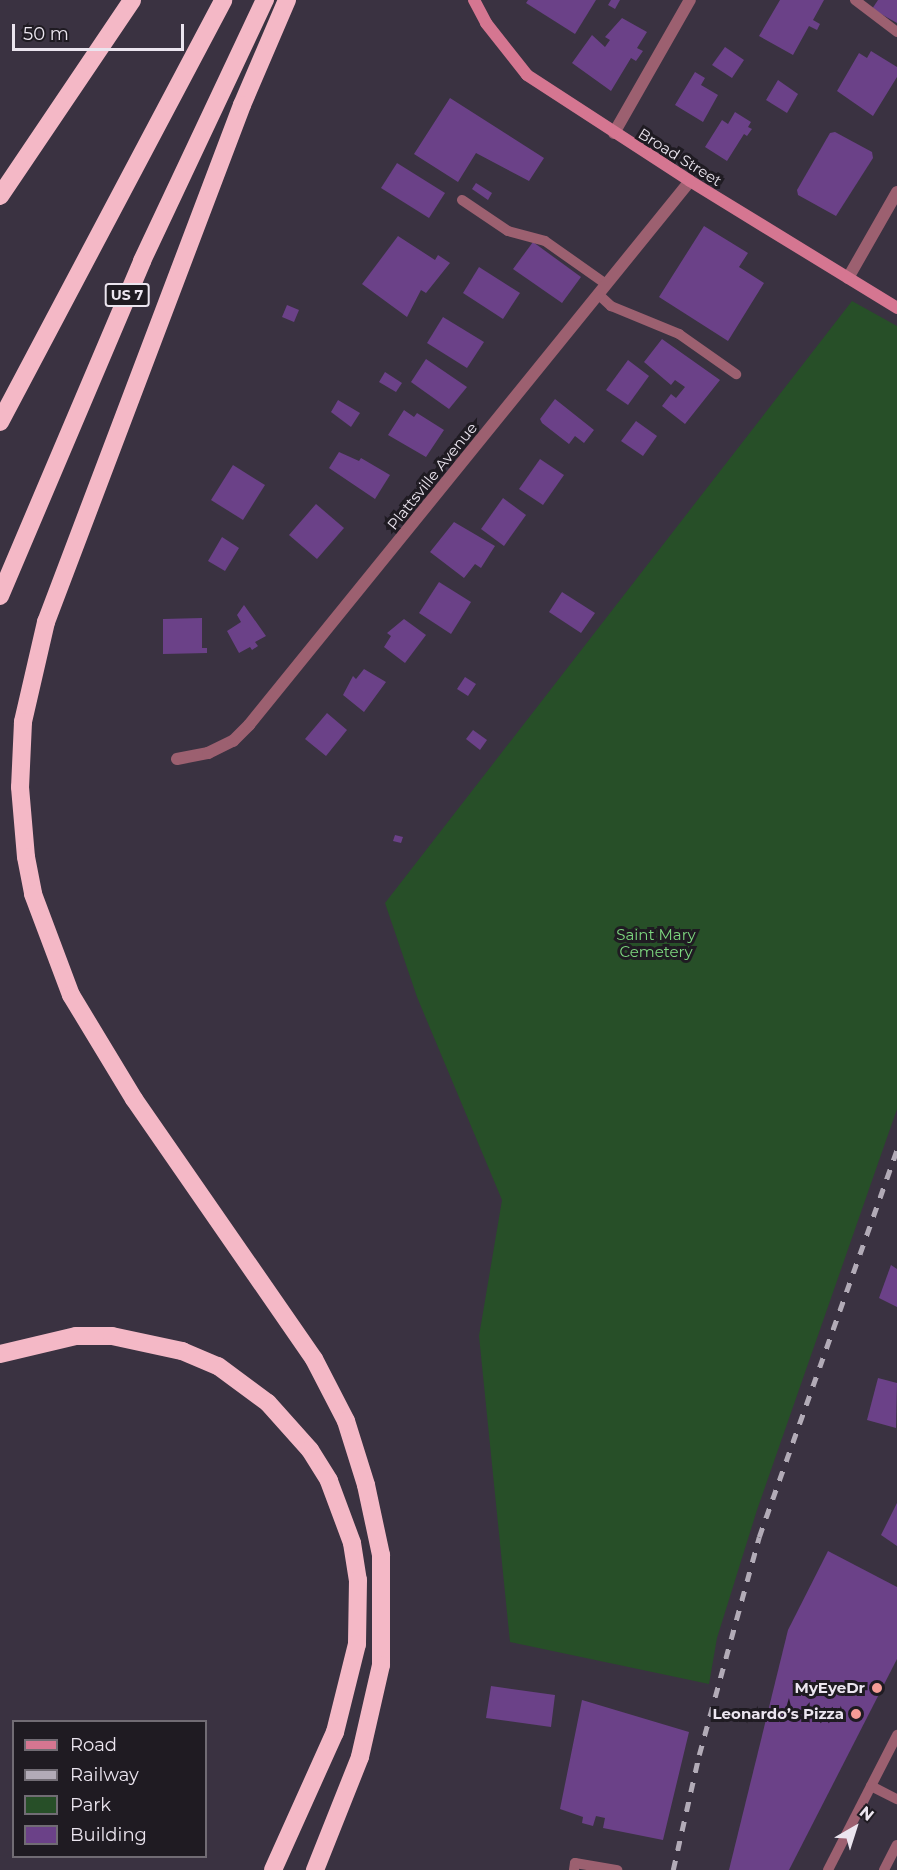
<!DOCTYPE html>
<html>
<head>
<meta charset="utf-8">
<style>
  body { margin:0 }
  #map { position:relative; width:897px; height:1870px; overflow:hidden; background:#3a3241; font-family:Montserrat,sans-serif }
  div>[style] { position:absolute }
  .green>* { inset:0; background:#274f28 }
  .building>* { inset:0; background:#6b4188 }
  .lane>* { height:10px; margin:-5px; padding:0 5px; transform-origin:5px; border-radius:5px; background:#9c6070 }
  .street>* { height:12px; margin:-6px; padding:0 6px; transform-origin:6px; border-radius:6px; background:#9c6070 }
  .secondary>* { height:12px; margin:-6px; padding:0 6px; transform-origin:6px; border-radius:6px; background:#d57691 }
  .highway>* { height:18px; margin:-9px; padding:0 9px; transform-origin:9px; border-radius:9px; background:#f4b8c6 }
  .rail>* { height:4.5px; margin-top:-2.25px; transform-origin:0; background:repeating-linear-gradient(90deg,#b2abb7 0 10px,transparent 0 20px) }
  .dots>* { width:16px; height:16px; translate:-50% -50%; box-sizing:border-box; border:3px solid #1f1b22; border-radius:50% }
  span { translate:-50% -50%; white-space:nowrap; text-align:center; line-height:1.15; -webkit-text-stroke:6px #1f1b22; paint-order:stroke }
  .shield-label span { padding:2px 4px; background:#1f1b22; border:2px solid; border-radius:4px; -webkit-text-stroke-width:0 }
  .shield-label { font-size:14px; color:#ebe5ef; font-weight:700 }
  .street-label { font-size:15px; color:#ebe5ef }
  .park-label { font-size:15px; color:#7dd77f }
  .poi-label { font-size:15px; color:#ebe5ef; font-weight:700 }
  .right { translate:-100% -50%; text-align:right }
  .legend { position:absolute; left:12px; top:1720px; width:195px; height:138px; box-sizing:border-box; background:#1f1b22; border:2px solid #716c74; margin:0; padding:8px 10px; list-style:none; font-size:18px; color:#ebe5ef }
  .legend li { display:flex; align-items:center; gap:12px; height:30px }
  .legend b { width:30px; border:2px solid #716c74 }
  .north { position:absolute; left:825px; top:1798px; width:60px; height:60px; -webkit-text-stroke:4px #1f1b22; paint-order:stroke; rotate:39deg; font-size:16px; font-weight:700; line-height:24px; text-align:center; color:#ebe5ef }
  .north::after { content:''; display:block; margin:auto; width:21px; height:27px; background:#ebe5ef; clip-path:polygon(50% 0,100% 100%,50% 72%,0 100%) }
  .scale { position:absolute; left:12px; top:24px; width:172px; height:27px; box-sizing:border-box; border:3px solid #ebe5ef; border-top:0; padding-left:8px; font-size:18px; line-height:21px; white-space:nowrap; color:#ebe5ef; -webkit-text-stroke:4px #1f1b22; paint-order:stroke }
</style>
</head>
<body>
<div id="map">
  <div class="green">
    <i style="clip-path:polygon(852px 301px,897px 326px,897px 1109px,757px 1510px,717px 1638px,709px 1684px,510px 1642px,479px 1336px,502px 1200px,417px 997px,385px 903px)"></i>
  </div>
  <div class="building">
    <i style="clip-path:polygon(528px 0,596px 0,575px 34px,526px 3px)"></i>
    <i style="clip-path:polygon(611px 0,620px 0,615px 9px,608px 5px)"></i>
    <i style="clip-path:polygon(780px 0,824px 0,813px 20px,820px 24px,817px 30px,809px 26px,793px 55px,759px 36px)"></i>
    <i style="clip-path:polygon(878px 0,897px 0,897px 23px,872px 9px)"></i>
    <i style="clip-path:polygon(622px 18px,647px 32px,637px 48px,643px 51px,636px 61px,631px 58px,611px 91px,572px 63px,592px 35px,605px 47px,610px 40px,605px 37px)"></i>
    <i style="clip-path:polygon(725px 47px,744px 60px,732px 78px,712px 65px)"></i>
    <i style="clip-path:polygon(871px 51px,897px 67px,897px 77px,873px 116px,837px 91px,859px 53px,867px 58px)"></i>
    <i style="clip-path:polygon(695px 72px,705px 78px,701px 85px,718px 95px,703px 122px,675px 105px)"></i>
    <i style="clip-path:polygon(778px 80px,798px 94px,787px 113px,766px 100px)"></i>
    <i style="clip-path:polygon(450px 98px,544px 158px,529px 181px,476px 153px,458px 182px,414px 154px)"></i>
    <i style="clip-path:polygon(735px 112px,751px 122px,748px 127px,752px 129px,747px 136px,744px 134px,727px 161px,705px 147px,722px 120px,728px 124px)"></i>
    <i style="clip-path:polygon(835px 132px,872px 152px,873px 158px,836px 216px,798px 195px,797px 190px,830px 133px)"></i>
    <i style="clip-path:polygon(397px 163px,445px 193px,429px 218px,381px 188px)"></i>
    <i style="clip-path:polygon(476px 183px,492px 193px,488px 200px,472px 189px)"></i>
    <i style="clip-path:polygon(704px 226px,748px 253px,739px 267px,764px 283px,728px 341px,659px 297px)"></i>
    <i style="clip-path:polygon(398px 236px,435px 260px,438px 255px,450px 263px,426px 293px,421px 290px,407px 317px,362px 284px)"></i>
    <i style="clip-path:polygon(533px 242px,581px 277px,562px 303px,513px 269px)"></i>
    <i style="clip-path:polygon(479px 267px,520px 293px,503px 319px,463px 293px)"></i>
    <i style="clip-path:polygon(287px 305px,299px 310px,294px 322px,282px 317px)"></i>
    <i style="clip-path:polygon(443px 317px,484px 342px,467px 368px,427px 343px)"></i>
    <i style="clip-path:polygon(662px 339px,720px 380px,685px 424px,662px 406px,671px 394px,676px 398px,685px 387px,675px 380px,671px 385px,644px 362px)"></i>
    <i style="clip-path:polygon(426px 359px,467px 387px,449px 409px,411px 382px)"></i>
    <i style="clip-path:polygon(628px 360px,649px 376px,628px 405px,606px 390px)"></i>
    <i style="clip-path:polygon(385px 372px,402px 383px,396px 392px,379px 382px)"></i>
    <i style="clip-path:polygon(555px 399px,594px 430px,584px 443px,575px 436px,569px 444px,542px 423px,540px 419px)"></i>
    <i style="clip-path:polygon(338px 400px,360px 413px,351px 427px,331px 412px)"></i>
    <i style="clip-path:polygon(404px 410px,414px 417px,417px 413px,444px 430px,426px 457px,388px 435px)"></i>
    <i style="clip-path:polygon(636px 421px,657px 436px,643px 456px,621px 441px)"></i>
    <i style="clip-path:polygon(339px 452px,359px 461px,361px 458px,390px 475px,375px 499px,329px 468px)"></i>
    <i style="clip-path:polygon(540px 459px,564px 475px,543px 505px,519px 489px)"></i>
    <i style="clip-path:polygon(233px 465px,265px 485px,243px 520px,211px 500px)"></i>
    <i style="clip-path:polygon(503px 498px,526px 515px,504px 546px,481px 529px)"></i>
    <i style="clip-path:polygon(316px 504px,344px 528px,317px 559px,289px 535px)"></i>
    <i style="clip-path:polygon(454px 522px,495px 546px,481px 568px,475px 564px,464px 578px,430px 552px)"></i>
    <i style="clip-path:polygon(222px 537px,239px 548px,225px 571px,208px 561px)"></i>
    <i style="clip-path:polygon(439px 582px,471px 602px,451px 634px,419px 613px)"></i>
    <i style="clip-path:polygon(562px 592px,595px 613px,581px 633px,549px 612px)"></i>
    <i style="clip-path:polygon(244px 605px,266px 636px,255px 642px,258px 646px,252px 650px,250px 647px,239px 653px,227px 631px,241px 622px,237px 615px)"></i>
    <i style="clip-path:polygon(202px 618px,202px 648px,207px 648px,207px 653px,163px 654px,163px 619px)"></i>
    <i style="clip-path:polygon(404px 619px,426px 635px,405px 663px,384px 647px,391px 636px,387px 633px)"></i>
    <i style="clip-path:polygon(364px 669px,386px 682px,364px 712px,343px 695px,353px 676px,356px 679px)"></i>
    <i style="clip-path:polygon(465px 677px,476px 684px,468px 696px,457px 689px)"></i>
    <i style="clip-path:polygon(327px 713px,347px 730px,326px 756px,305px 739px)"></i>
    <i style="clip-path:polygon(473px 730px,487px 740px,480px 750px,466px 739px)"></i>
    <i style="clip-path:polygon(395px 835px,403px 837px,401px 843px,393px 841px)"></i>
    <i style="clip-path:polygon(891px 1265px,897px 1269px,897px 1307px,879px 1298px)"></i>
    <i style="clip-path:polygon(878px 1378px,897px 1383px,896px 1428px,867px 1420px)"></i>
    <i style="clip-path:polygon(897px 1503px,897px 1546px,881px 1535px)"></i>
    <i style="clip-path:polygon(828px 1551px,897px 1587px,897px 1659px,789px 1870px,729px 1870px,788px 1630px)"></i>
    <i style="clip-path:polygon(491px 1686px,555px 1695px,551px 1727px,486px 1718px)"></i>
    <i style="clip-path:polygon(582px 1700px,689px 1732px,663px 1840px,603px 1828px,605px 1818px,596px 1816px,593px 1826px,582px 1823px,583px 1817px,560px 1809px)"></i>
  </div>
  <div class="lane">
    <i style="left:855px;top:0;width:53px;rotate:37.3deg"></i>
    <i style="left:462px;top:200px;width:55px;rotate:34deg"></i>
    <i style="left:508px;top:231px;width:38px;rotate:15deg"></i>
    <i style="left:545px;top:241px;width:75px;rotate:35.2deg"></i>
    <i style="left:598px;top:294px;width:18px;rotate:43deg"></i>
    <i style="left:611px;top:306px;width:74px;rotate:22.4deg"></i>
    <i style="left:679px;top:334px;width:70px;rotate:35.1deg"></i>
    <i style="left:871px;top:1786px;width:29px;rotate:27deg"></i>
    <i style="left:574px;top:1870px;width:7px;rotate:-82deg"></i>
    <i style="left:575px;top:1863px;width:43px;rotate:9.5deg"></i>
    <i style="left:828px;top:1870px;width:152px;rotate:-62.9deg"></i>
    <i style="left:884px;top:1870px;width:28px;rotate:-63deg"></i>
  </div>
  <div class="street">
    <i style="left:614px;top:133px;width:153px;rotate:-60.3deg"></i>
    <i style="left:848px;top:278px;width:99px;rotate:-60.3deg"></i>
    <i style="left:177px;top:759px;width:32px;rotate:-11deg"></i>
    <i style="left:208px;top:753px;width:28px;rotate:-26deg"></i>
    <i style="left:233px;top:741px;width:23px;rotate:-45deg"></i>
    <i style="left:249px;top:725px;width:700px;rotate:-50.97deg"></i>
  </div>
  <div class="secondary">
    <i style="left:474px;top:0;width:26px;rotate:62deg"></i>
    <i style="left:486px;top:23px;width:66px;rotate:51.7deg"></i>
    <i style="left:527px;top:75px;width:194px;rotate:33deg"></i>
    <i style="left:690px;top:181px;width:243px;rotate:31.5deg"></i>
  </div>
  <div class="highway">
    <i style="left:287px;top:0;width:114px;rotate:113.2deg"></i>
    <i style="left:242px;top:105px;width:553px;rotate:110.76deg"></i>
    <i style="left:46px;top:622px;width:103px;rotate:103deg"></i>
    <i style="left:23px;top:722px;width:65px;rotate:92.6deg"></i>
    <i style="left:20px;top:787px;width:70px;rotate:85.1deg"></i>
    <i style="left:26px;top:857px;width:38px;rotate:79deg"></i>
    <i style="left:33px;top:894px;width:108px;rotate:69.4deg"></i>
    <i style="left:71px;top:995px;width:122px;rotate:58.8deg"></i>
    <i style="left:134px;top:1099px;width:316px;rotate:55.3deg"></i>
    <i style="left:314px;top:1359px;width:70px;rotate:62.7deg"></i>
    <i style="left:346px;top:1421px;width:67px;rotate:72.6deg"></i>
    <i style="left:366px;top:1485px;width:72px;rotate:77.9deg"></i>
    <i style="left:381px;top:1555px;width:110px;rotate:90deg"></i>
    <i style="left:381px;top:1665px;width:94px;rotate:102.9deg"></i>
    <i style="left:360px;top:1757px;width:122px;rotate:111.7deg"></i>
    <i style="left:0;top:196px;width:236px;rotate:-56deg"></i>
    <i style="left:0;top:422px;width:477px;rotate:-62.1deg"></i>
    <i style="left:0;top:596px;width:364px;rotate:-67deg"></i>
    <i style="left:142px;top:261px;width:289px;rotate:-64.8deg"></i>
    <i style="left:0;top:1354px;width:78px;rotate:-13.3deg"></i>
    <i style="left:76px;top:1336px;width:36px"></i>
    <i style="left:112px;top:1336px;width:72px;rotate:12.1deg"></i>
    <i style="left:182px;top:1351px;width:39px;rotate:23deg"></i>
    <i style="left:218px;top:1366px;width:62px;rotate:36.5deg"></i>
    <i style="left:268px;top:1403px;width:63px;rotate:48.2deg"></i>
    <i style="left:310px;top:1450px;width:36px;rotate:58deg"></i>
    <i style="left:329px;top:1481px;width:66px;rotate:69.6deg"></i>
    <i style="left:352px;top:1543px;width:37px;rotate:81deg"></i>
    <i style="left:358px;top:1580px;width:64px;rotate:90.9deg"></i>
    <i style="left:357px;top:1644px;width:91px;rotate:104deg"></i>
    <i style="left:335px;top:1732px;width:151px;rotate:114.2deg"></i>
  </div>
  <div class="rail">
    <i style="left:673px;top:1870px;width:118px;rotate:-77.3deg"></i>
    <i style="left:699px;top:1755px;width:226px;rotate:-74.6deg"></i>
    <i style="left:759px;top:1537px;width:412px;rotate:-70.4deg"></i>
  </div>
  <div class="dots">
    <i style="left:877px;top:1688px;background:#f59c96"></i>
    <i style="left:856px;top:1714px;background:#f59c96"></i>
  </div>
  <div class="shield-label">
    <span style="left:127px;top:295px">US 7</span>
  </div>
  <div class="street-label">
    <span style="left:680px;top:157px;rotate:32deg">Broad Street</span>
    <span style="left:432px;top:476px;rotate:-51deg">Plattsville Avenue</span>
  </div>
  <div class="park-label">
    <span style="left:656px;top:943px">Saint Mary<br>Cemetery</span>
  </div>
  <div class="poi-label">
    <span class="right" style="left:865px;top:1688px">MyEyeDr</span>
    <span class="right" style="left:844px;top:1714px">Leonardo’s Pizza</span>
  </div>
  <ul class="legend">
  <li><b style="height:8px;background:#d57691"></b>Road</li>
  <li><b style="height:8px;background:#b2abb7"></b>Railway</li>
  <li><b style="height:16px;background:#274f28"></b>Park</li>
  <li><b style="height:16px;background:#6b4188"></b>Building</li>
  </ul>
  <div class="north">N</div>
  <div class="scale">50 m</div>
</div>
</body>
</html>
